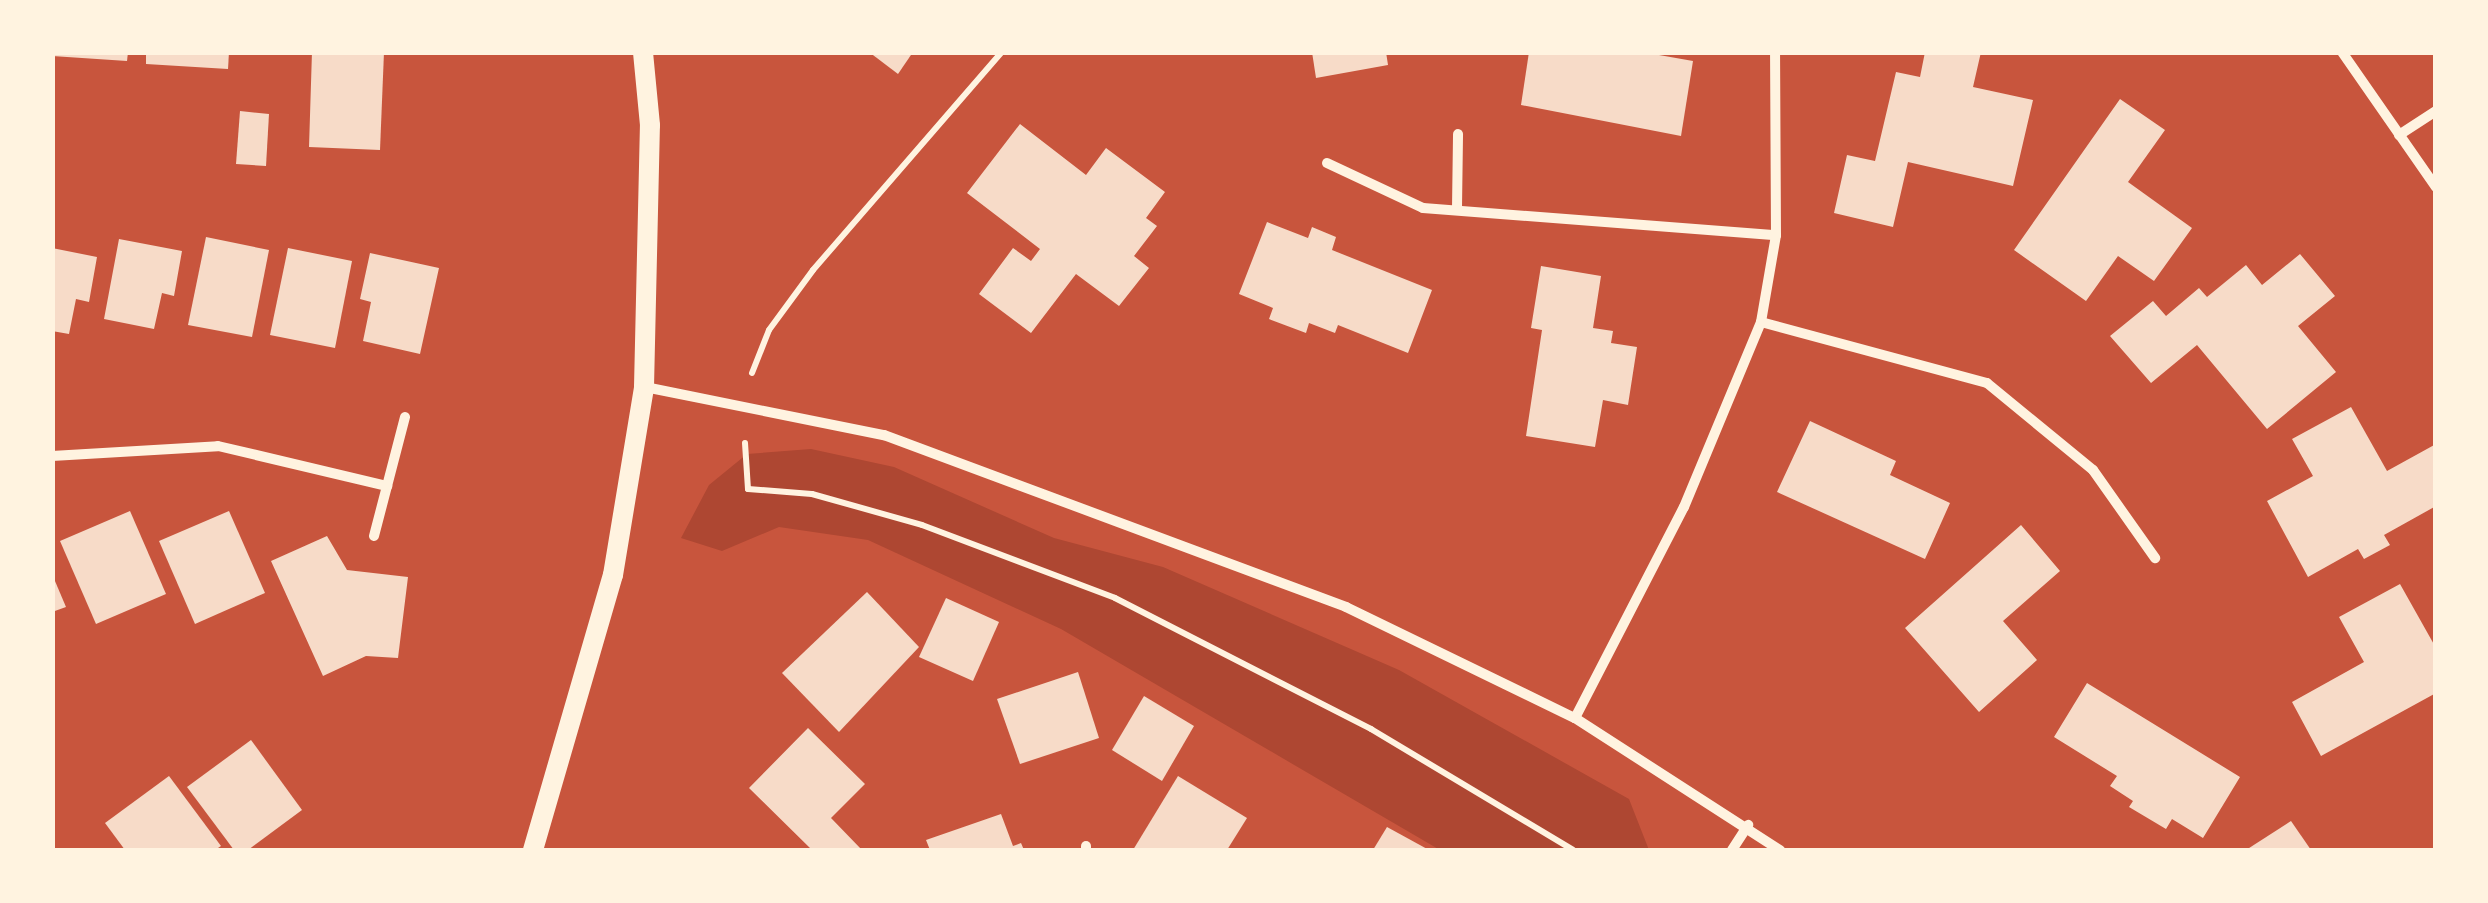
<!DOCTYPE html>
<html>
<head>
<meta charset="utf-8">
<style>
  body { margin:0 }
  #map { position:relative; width:2488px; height:903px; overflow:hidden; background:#c8553d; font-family:"Source Serif 4",serif }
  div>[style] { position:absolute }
  .green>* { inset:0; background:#ae4732 }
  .building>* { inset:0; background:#f7dbc8 }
  .path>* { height:6px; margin:-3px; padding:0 3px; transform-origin:3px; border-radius:3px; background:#fff3e0 }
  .minor>* { height:10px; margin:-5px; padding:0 5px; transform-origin:5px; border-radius:5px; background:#fff3e0 }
  .secondary>* { height:20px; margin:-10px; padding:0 10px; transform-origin:10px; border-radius:10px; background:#fff3e0 }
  span { translate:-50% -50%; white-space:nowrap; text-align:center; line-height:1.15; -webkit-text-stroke:10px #fff3e0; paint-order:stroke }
  .frame { position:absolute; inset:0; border:55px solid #fff3e0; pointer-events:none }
</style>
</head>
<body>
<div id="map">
  <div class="green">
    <i style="clip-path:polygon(811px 449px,894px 467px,1054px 538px,1163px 567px,1399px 670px,1629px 799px,1649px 850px,1440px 850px,1061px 629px,868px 540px,779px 527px,722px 551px,681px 538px,709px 485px,747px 454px)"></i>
  </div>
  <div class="building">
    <i style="clip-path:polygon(52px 52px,128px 52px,127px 61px,52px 56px)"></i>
    <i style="clip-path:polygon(146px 52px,229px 52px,228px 69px,146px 64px)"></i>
    <i style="clip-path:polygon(312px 52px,384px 52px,380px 150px,309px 147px)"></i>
    <i style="clip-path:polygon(869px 52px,913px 52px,898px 74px)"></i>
    <i style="clip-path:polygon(1312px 52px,1386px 52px,1388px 65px,1316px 78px)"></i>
    <i style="clip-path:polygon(1529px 52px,1642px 52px,1693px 61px,1681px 136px,1521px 105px)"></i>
    <i style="clip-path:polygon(1925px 52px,1981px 52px,1973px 87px,2033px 100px,2013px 186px,1908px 162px,1893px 227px,1834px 213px,1847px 155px,1875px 161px,1896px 72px,1920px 77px)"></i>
    <i style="clip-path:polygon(2120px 99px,2165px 130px,2128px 182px,2192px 228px,2154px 281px,2118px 256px,2086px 301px,2014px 250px)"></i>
    <i style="clip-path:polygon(240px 111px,269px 114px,266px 166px,236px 164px)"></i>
    <i style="clip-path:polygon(1020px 124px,1086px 175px,1106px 148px,1165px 192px,1146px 218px,1157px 226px,1134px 256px,1149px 268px,1119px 306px,1076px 274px,1031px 333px,979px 294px,1013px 248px,1031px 261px,1040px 249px,967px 193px)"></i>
    <i style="clip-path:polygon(1267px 222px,1308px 238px,1312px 227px,1336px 237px,1332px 250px,1432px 290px,1408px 353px,1338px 325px,1335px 333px,1309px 323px,1306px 333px,1269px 319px,1273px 308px,1239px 294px)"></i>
    <i style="clip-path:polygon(206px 237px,269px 250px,252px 337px,188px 325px)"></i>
    <i style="clip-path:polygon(119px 239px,182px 251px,174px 296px,162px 293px,154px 329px,104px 319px)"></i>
    <i style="clip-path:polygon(52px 248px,97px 257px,89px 302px,76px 299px,69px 334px,52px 331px)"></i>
    <i style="clip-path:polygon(288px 248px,352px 261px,335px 348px,270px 335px)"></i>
    <i style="clip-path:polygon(370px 253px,439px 268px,420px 354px,363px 341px,371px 302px,360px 299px)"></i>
    <i style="clip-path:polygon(2300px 254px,2335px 296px,2298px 326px,2336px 372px,2267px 429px,2197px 345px,2151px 383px,2110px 336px,2153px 301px,2166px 316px,2199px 288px,2207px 297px,2246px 265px,2262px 285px)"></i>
    <i style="clip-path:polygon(1541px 266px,1601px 276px,1593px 328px,1613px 331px,1611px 343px,1637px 347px,1628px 405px,1603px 400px,1595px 447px,1526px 436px,1542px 330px,1531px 328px)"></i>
    <i style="clip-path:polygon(2351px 407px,2387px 471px,2436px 444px,2436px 506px,2384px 535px,2390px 545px,2364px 559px,2358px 549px,2308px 577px,2267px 501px,2313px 476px,2292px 439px)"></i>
    <i style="clip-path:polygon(1810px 421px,1896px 461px,1890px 475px,1950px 503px,1925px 559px,1777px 492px)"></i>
    <i style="clip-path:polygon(130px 511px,166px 594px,96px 624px,60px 541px)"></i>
    <i style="clip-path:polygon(229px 511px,265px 593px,195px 624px,159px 541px)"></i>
    <i style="clip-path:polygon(2021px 525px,2060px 571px,2003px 621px,2037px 660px,1979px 712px,1905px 628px)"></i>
    <i style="clip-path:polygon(327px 536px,347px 570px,408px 577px,398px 658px,366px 656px,323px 676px,271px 561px)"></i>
    <i style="clip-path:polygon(52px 574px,66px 607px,52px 612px)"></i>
    <i style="clip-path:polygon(2400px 584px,2436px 648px,2436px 693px,2321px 756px,2292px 702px,2364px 662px,2339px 617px)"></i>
    <i style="clip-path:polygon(867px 592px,919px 647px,839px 732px,782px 673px)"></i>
    <i style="clip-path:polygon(946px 598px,999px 622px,973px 681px,919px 657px)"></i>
    <i style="clip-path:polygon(1078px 672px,1099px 738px,1020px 764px,997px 699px)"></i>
    <i style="clip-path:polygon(2087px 683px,2240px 777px,2203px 838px,2172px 819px,2166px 829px,2129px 807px,2133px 801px,2110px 786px,2117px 776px,2054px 737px)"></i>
    <i style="clip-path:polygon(1144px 696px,1194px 726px,1162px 781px,1112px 750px)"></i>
    <i style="clip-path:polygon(808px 728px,865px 784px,831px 818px,862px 850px,812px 850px,749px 788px)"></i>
    <i style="clip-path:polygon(251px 740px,302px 810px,248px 850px,234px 850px,187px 787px)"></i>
    <i style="clip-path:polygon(169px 776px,221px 846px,215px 850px,125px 850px,105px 823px)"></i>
    <i style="clip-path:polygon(1178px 776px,1247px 818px,1227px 850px,1133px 850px)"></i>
    <i style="clip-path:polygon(1001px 814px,1013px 846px,1021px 843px,1024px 850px,930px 850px,926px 840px)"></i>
    <i style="clip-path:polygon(2291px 821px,2311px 850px,2246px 850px)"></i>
    <i style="clip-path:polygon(1387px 827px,1429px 850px,1373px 850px)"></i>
  </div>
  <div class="path">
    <i style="left:752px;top:373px;width:46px;rotate:-68.4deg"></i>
    <i style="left:769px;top:330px;width:74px;rotate:-53.7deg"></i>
    <i style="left:813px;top:270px;width:289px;rotate:-49.1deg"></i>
    <i style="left:745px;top:443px;width:46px;rotate:86.3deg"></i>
    <i style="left:748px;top:489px;width:64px;rotate:4.5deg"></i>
    <i style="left:812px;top:494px;width:114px;rotate:15.7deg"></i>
    <i style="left:922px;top:525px;width:206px;rotate:20.7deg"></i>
    <i style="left:1115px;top:598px;width:288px;rotate:27.1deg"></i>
    <i style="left:1371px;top:729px;width:235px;rotate:30.9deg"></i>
  </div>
  <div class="minor">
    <i style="left:2342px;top:52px;width:165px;rotate:55.2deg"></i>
    <i style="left:2399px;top:135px;width:44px;rotate:-33deg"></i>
    <i style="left:1327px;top:163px;width:106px;rotate:25.1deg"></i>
    <i style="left:1423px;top:208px;width:354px;rotate:4.4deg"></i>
    <i style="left:1457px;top:208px;width:74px;rotate:-89.2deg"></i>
    <i style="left:1761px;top:322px;width:234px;rotate:15.1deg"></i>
    <i style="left:1987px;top:383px;width:137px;rotate:39.4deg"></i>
    <i style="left:2093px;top:470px;width:108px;rotate:54.8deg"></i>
    <i style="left:645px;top:387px;width:244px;rotate:11.4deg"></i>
    <i style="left:884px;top:435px;width:493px;rotate:20.4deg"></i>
    <i style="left:1346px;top:607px;width:254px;rotate:25.9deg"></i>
    <i style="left:1575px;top:718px;width:244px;rotate:32.8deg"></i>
    <i style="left:52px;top:456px;width:166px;rotate:-3.4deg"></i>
    <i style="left:218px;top:446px;width:174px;rotate:13.3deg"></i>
    <i style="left:374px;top:536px;width:123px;rotate:-75.4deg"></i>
    <i style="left:1575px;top:718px;width:237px;rotate:-62.7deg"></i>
    <i style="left:1684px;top:507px;width:200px;rotate:-67.4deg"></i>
    <i style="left:1761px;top:322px;width:88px;rotate:-80.2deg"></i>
    <i style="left:1776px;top:235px;width:183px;rotate:-90.3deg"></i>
    <i style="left:1086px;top:846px;width:4px;rotate:90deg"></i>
    <i style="left:1732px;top:850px;width:30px;rotate:-57deg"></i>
  </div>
  <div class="secondary">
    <i style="left:533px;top:850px;width:286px;rotate:-73.8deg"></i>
    <i style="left:613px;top:575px;width:191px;rotate:-80.6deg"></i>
    <i style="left:644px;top:387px;width:262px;rotate:-88.7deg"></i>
    <i style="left:650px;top:125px;width:73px;rotate:-95.5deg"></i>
  </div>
  <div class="frame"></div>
</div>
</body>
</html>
